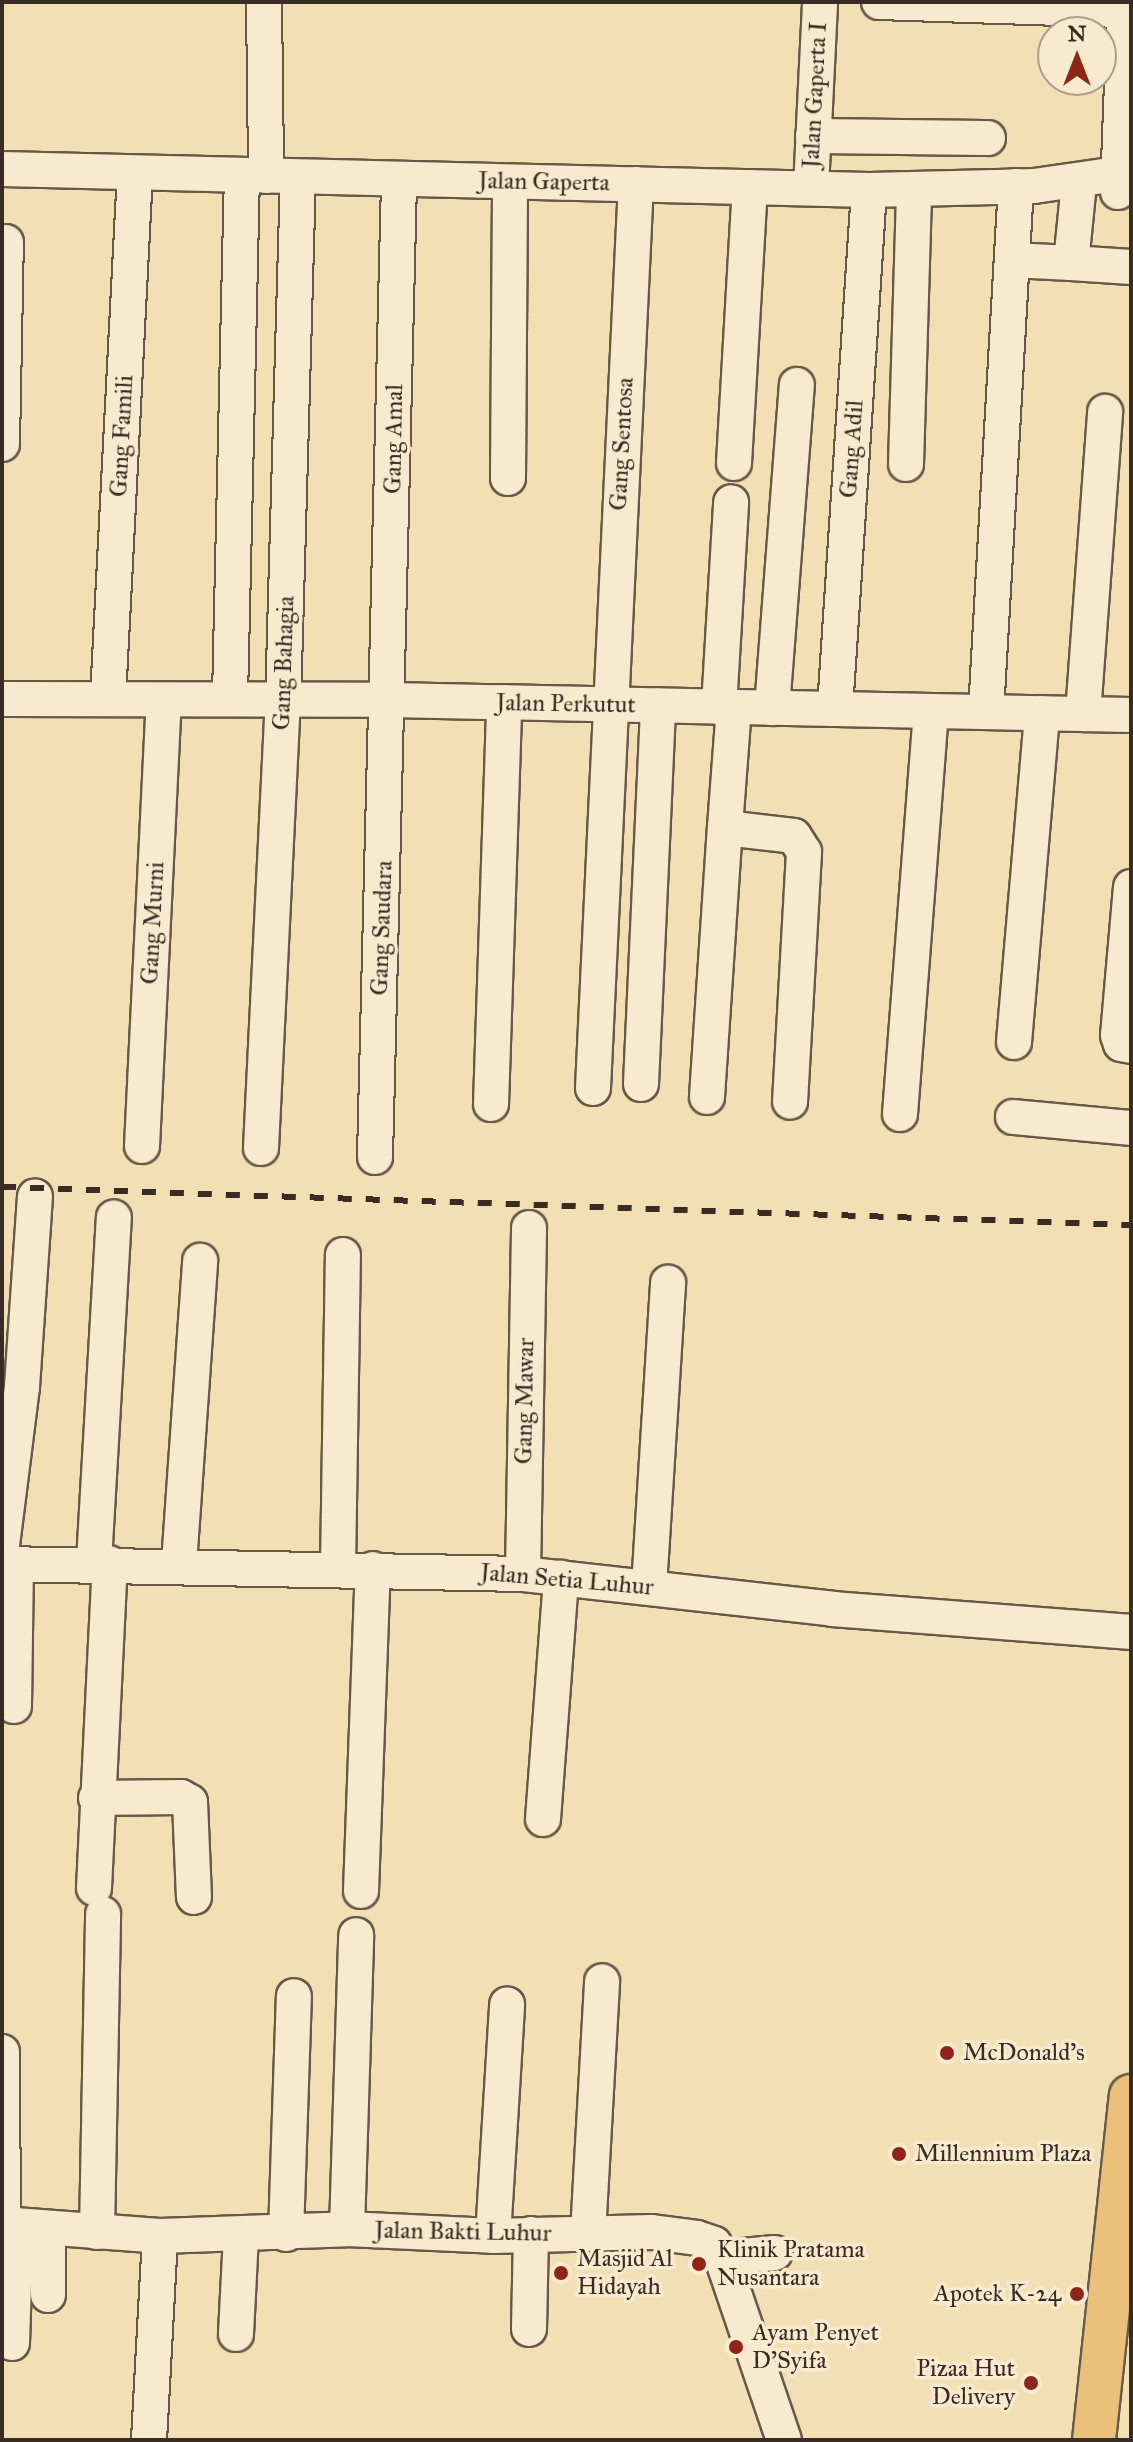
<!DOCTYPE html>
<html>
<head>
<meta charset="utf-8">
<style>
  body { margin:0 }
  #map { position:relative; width:1133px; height:2442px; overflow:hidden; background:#f3dfb4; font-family:"IM FELL Great Primer",serif }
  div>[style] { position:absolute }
  .roads { filter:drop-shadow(2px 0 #675949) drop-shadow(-2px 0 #675949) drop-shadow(0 2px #675949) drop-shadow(0 -2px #675949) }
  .minor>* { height:34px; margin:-17px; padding:0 17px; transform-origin:17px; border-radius:17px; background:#f7eace }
  .major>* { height:42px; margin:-21px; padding:0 21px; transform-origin:21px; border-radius:21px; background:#eac07a }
  .rail>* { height:6px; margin-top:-3px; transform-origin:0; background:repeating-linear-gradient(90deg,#382c25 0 14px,transparent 0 28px) }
  .dots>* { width:22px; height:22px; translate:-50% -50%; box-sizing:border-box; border:4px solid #f7eace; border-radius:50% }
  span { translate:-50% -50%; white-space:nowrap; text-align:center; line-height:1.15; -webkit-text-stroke:7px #f7eace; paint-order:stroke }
  .street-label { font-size:24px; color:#382c25 }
  .poi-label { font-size:24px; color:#382c25 }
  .left { translate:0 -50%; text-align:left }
  .right { translate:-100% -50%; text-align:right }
  .frame { position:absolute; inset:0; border:4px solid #382c25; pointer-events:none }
  .north { position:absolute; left:1037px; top:16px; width:80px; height:80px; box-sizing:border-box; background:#f7eace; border:2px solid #ab9e8a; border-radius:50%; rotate:0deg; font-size:22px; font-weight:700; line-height:32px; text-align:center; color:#382c25 }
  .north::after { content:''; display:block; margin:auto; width:28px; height:36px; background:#8f2418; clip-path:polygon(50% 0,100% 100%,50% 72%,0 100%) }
</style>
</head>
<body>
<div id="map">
  <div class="roads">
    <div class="minor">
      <i style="left:264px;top:2px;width:174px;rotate:89.3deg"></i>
      <i style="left:879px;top:2px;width:245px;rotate:1.9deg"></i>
      <i style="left:813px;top:136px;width:175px;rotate:0.7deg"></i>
      <i style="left:2px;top:169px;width:867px;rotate:1.39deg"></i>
      <i style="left:869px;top:190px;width:165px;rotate:-1.4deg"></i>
      <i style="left:1034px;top:186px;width:98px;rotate:-8.2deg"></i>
      <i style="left:811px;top:188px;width:186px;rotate:-87.2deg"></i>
      <i style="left:1118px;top:192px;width:190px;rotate:-87.9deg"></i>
      <i style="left:1012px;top:260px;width:59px;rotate:2.9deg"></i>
      <i style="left:1071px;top:263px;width:80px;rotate:-84.3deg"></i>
      <i style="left:1071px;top:263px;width:60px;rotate:3.8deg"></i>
      <i style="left:2px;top:444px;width:202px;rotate:-88.9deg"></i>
      <i style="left:734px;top:463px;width:276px;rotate:-86.7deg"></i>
      <i style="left:906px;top:464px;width:275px;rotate:-88.3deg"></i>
      <i style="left:508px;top:478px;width:296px;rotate:-89.6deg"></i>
      <i style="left:108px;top:698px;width:526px;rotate:-87.06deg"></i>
      <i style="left:230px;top:698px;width:523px;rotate:-88.69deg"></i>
      <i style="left:2px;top:699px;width:388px;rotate:0.1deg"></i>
      <i style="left:390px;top:700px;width:741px;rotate:1.16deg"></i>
      <i style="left:719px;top:707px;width:205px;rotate:-86.6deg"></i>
      <i style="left:734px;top:707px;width:121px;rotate:94.3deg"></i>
      <i style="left:725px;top:828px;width:69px;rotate:6.6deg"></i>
      <i style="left:794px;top:836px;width:19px;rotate:58deg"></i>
      <i style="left:804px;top:852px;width:250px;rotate:93.2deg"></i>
      <i style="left:772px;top:708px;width:324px;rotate:-85.6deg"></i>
      <i style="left:835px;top:709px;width:520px;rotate:-86.25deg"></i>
      <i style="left:986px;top:712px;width:527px;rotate:-86.74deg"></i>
      <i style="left:1083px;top:714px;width:303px;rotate:-85.8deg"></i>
      <i style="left:1131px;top:887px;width:149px;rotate:95deg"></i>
      <i style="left:1118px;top:1035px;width:9px;rotate:72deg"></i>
      <i style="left:1121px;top:1044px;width:10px;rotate:11deg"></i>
      <i style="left:1014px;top:1042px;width:330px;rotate:-85.1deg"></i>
      <i style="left:641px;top:1084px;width:379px;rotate:-87.4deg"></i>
      <i style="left:593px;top:1088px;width:905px;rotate:-87.28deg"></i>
      <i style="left:707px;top:1097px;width:270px;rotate:-86.2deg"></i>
      <i style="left:491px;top:1104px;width:402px;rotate:-88.1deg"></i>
      <i style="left:900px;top:1114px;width:404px;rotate:-85.6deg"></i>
      <i style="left:1013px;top:1117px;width:119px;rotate:5.3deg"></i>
      <i style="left:142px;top:1146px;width:446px;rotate:-87.2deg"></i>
      <i style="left:261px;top:1148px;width:446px;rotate:-87.2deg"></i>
      <i style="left:283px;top:703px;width:526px;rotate:-88.37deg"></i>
      <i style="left:375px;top:1157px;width:978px;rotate:-88.59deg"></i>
      <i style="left:2px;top:1545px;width:159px;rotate:-82.8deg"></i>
      <i style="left:22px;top:1387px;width:191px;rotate:-86.1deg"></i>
      <i style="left:94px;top:1562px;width:345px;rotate:-86.7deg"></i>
      <i style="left:2px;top:1564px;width:521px;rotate:1.1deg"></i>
      <i style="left:523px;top:1574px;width:312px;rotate:6.4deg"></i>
      <i style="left:833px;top:1609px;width:299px;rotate:4.4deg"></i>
      <i style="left:179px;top:1564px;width:304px;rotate:-86deg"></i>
      <i style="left:338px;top:1568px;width:313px;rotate:-89.1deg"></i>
      <i style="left:523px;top:1574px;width:346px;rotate:-89deg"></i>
      <i style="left:649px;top:1587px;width:305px;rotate:-86.4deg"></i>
      <i style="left:14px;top:1706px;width:142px;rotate:-89.2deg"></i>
      <i style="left:96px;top:1798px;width:85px;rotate:-0.7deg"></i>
      <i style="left:181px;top:1797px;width:10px;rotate:29deg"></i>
      <i style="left:190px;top:1802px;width:95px;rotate:87.6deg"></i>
      <i style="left:543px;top:1819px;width:242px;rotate:-85.7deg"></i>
      <i style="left:94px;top:1888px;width:325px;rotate:-87.2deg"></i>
      <i style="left:361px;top:1891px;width:322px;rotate:-87.9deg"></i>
      <i style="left:2px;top:2052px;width:172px;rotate:89.7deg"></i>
      <i style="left:2px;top:2224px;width:158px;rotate:4.3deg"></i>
      <i style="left:160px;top:2236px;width:187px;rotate:-2.1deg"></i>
      <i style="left:347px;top:2229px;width:146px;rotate:2.7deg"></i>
      <i style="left:493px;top:2236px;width:159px;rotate:-1.4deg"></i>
      <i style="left:652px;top:2232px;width:45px;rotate:7.6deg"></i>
      <i style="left:697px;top:2238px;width:18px;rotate:19deg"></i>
      <i style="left:714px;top:2244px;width:16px;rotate:60deg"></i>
      <i style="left:722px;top:2258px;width:192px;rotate:71.2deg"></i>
      <i style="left:48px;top:2228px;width:67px;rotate:90deg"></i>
      <i style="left:347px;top:2229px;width:294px;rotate:-88.2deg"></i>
      <i style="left:97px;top:2232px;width:318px;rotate:-88.9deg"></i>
      <i style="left:286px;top:2234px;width:238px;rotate:-88.1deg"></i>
      <i style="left:588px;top:2234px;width:253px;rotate:-86.8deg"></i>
      <i style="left:493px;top:2236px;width:232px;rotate:-86.5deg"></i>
      <i style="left:722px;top:2258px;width:53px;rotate:-5.4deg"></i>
      <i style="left:529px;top:2329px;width:95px;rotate:-88.8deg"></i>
      <i style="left:236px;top:2334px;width:98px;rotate:-87.1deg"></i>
      <i style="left:12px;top:2343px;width:118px;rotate:-88.1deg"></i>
      <i style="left:149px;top:2440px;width:204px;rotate:-86.9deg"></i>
    </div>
    <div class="major">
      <i style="left:1094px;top:2440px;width:346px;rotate:-83.9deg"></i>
    </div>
  </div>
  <div class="rail">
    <i style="left:2px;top:1187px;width:1130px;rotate:1.93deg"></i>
  </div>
  <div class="dots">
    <i style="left:947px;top:2053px;background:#8f2418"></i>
    <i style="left:899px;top:2154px;background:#8f2418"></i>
    <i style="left:699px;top:2264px;background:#8f2418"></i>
    <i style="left:561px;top:2273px;background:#8f2418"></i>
    <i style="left:1077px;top:2294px;background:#8f2418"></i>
    <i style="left:736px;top:2347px;background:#8f2418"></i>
    <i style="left:1031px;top:2383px;background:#8f2418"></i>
  </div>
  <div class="street-label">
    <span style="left:815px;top:95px;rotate:-87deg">Jalan Gaperta I</span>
    <span style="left:544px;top:182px;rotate:1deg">Jalan Gaperta</span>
    <span style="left:122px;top:436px;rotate:-87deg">Gang Famili</span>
    <span style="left:394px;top:439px;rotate:-89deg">Gang Amal</span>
    <span style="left:622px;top:444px;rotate:-87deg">Gang Sentosa</span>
    <span style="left:852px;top:449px;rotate:-86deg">Gang Adil</span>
    <span style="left:284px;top:663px;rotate:-88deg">Gang Bahagia</span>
    <span style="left:566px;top:704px;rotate:1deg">Jalan Perkutut</span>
    <span style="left:153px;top:923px;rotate:-87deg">Gang Murni</span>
    <span style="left:382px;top:928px;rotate:-88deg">Gang Saudara</span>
    <span style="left:525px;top:1401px;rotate:-89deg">Gang Mawar</span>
    <span style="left:567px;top:1580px;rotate:5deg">Jalan Setia Luhur</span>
    <span style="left:463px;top:2232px;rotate:1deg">Jalan Bakti Luhur</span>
  </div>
  <div class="poi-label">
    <span class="left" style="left:963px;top:2053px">McDonald's</span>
    <span class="left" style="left:915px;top:2154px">Millennium Plaza</span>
    <span class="left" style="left:717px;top:2264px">Klinik Pratama<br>Nusantara</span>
    <span class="left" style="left:577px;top:2273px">Masjid Al<br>Hidayah</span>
    <span class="right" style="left:1061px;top:2294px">Apotek K-24</span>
    <span class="left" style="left:752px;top:2347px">Ayam Penyet<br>D'Syifa</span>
    <span class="right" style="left:1015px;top:2383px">Pizaa Hut<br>Delivery</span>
  </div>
  <div class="frame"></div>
  <div class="north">N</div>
</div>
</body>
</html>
